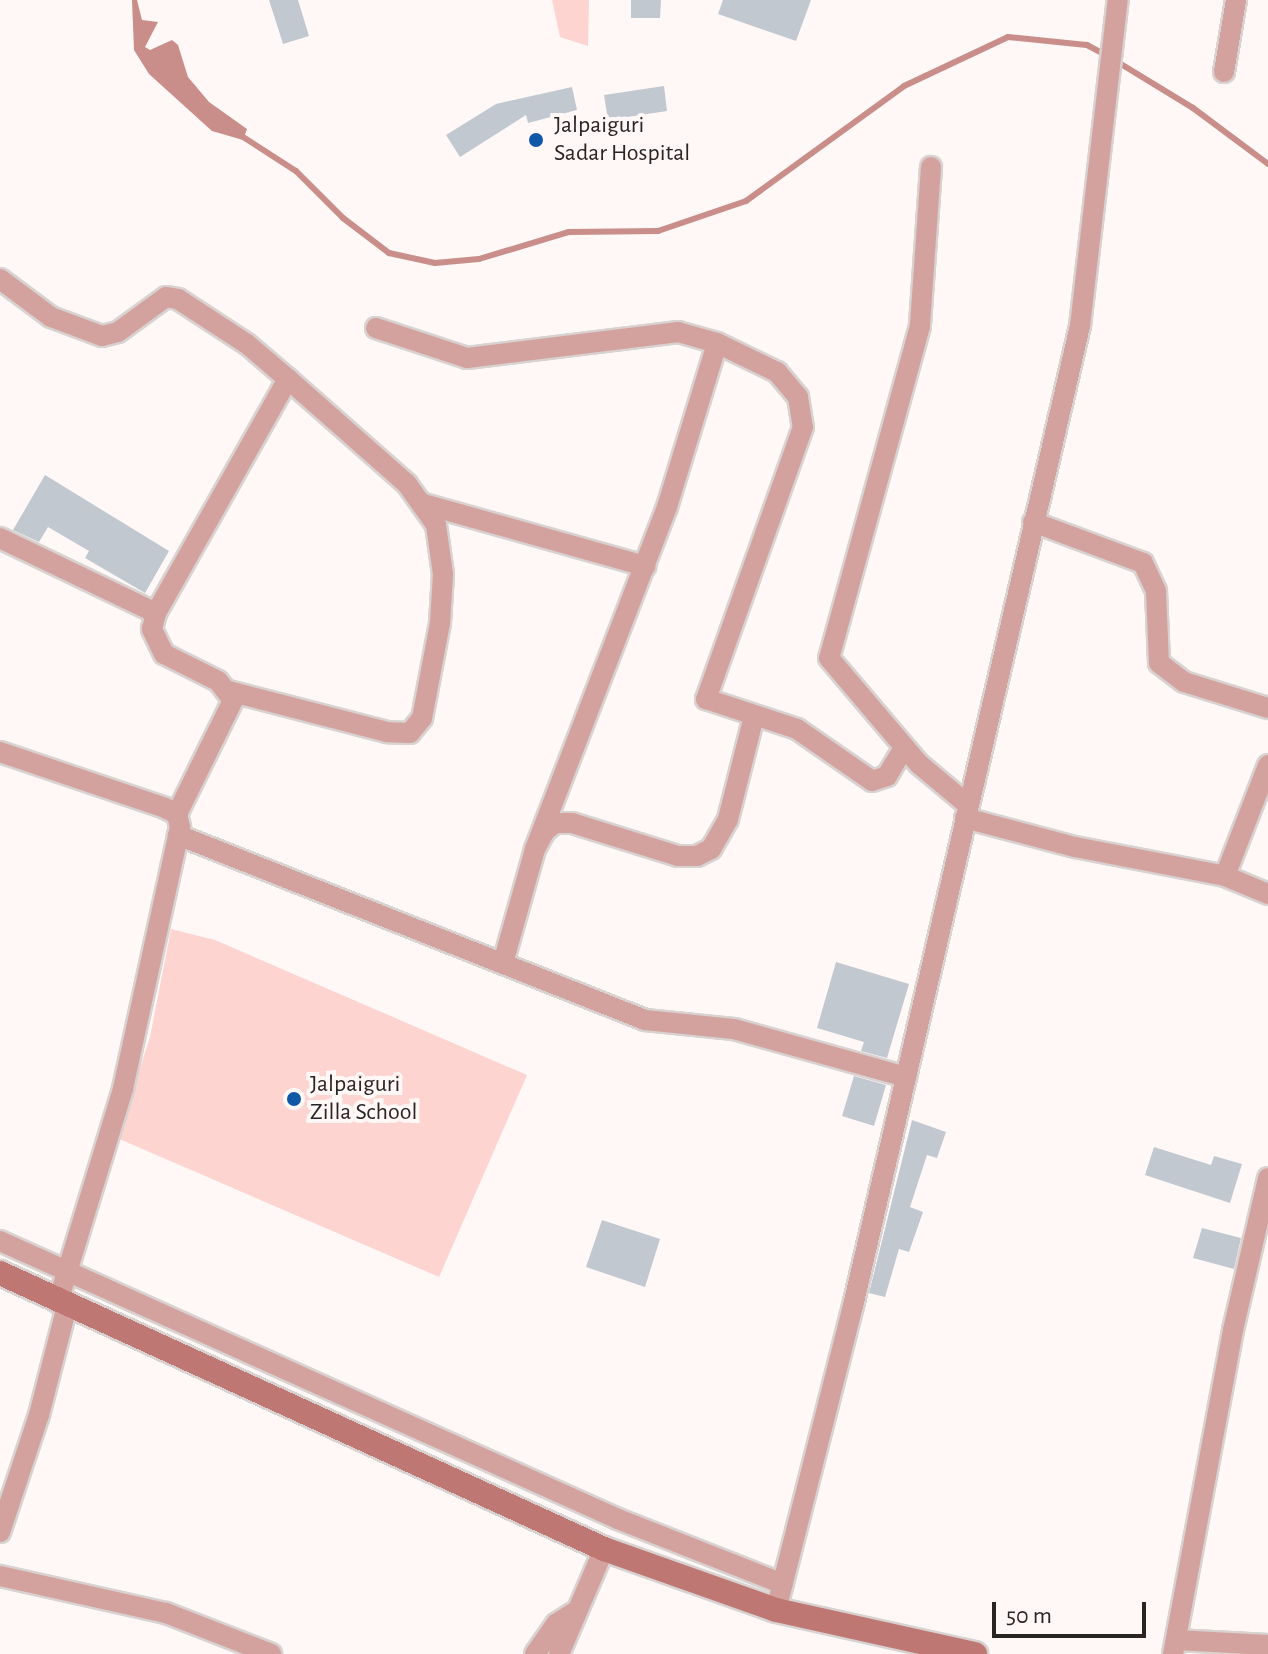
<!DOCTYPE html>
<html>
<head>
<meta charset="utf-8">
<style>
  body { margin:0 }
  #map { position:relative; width:1268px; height:1654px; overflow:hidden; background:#fff8f7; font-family:"Alegreya Sans",sans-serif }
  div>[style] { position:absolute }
  .green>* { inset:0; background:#fed4d1 }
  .water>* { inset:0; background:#c98e8a }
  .stream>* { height:6px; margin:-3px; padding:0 3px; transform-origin:3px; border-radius:3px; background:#c98e8a }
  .building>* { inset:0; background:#c2c8d0 }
  .roads { filter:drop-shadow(2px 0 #d8d2d1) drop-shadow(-2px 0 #d8d2d1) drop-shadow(0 2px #d8d2d1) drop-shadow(0 -2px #d8d2d1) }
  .street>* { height:20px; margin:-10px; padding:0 10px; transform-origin:10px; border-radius:10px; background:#d4a29e }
  .secondary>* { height:24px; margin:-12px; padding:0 12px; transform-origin:12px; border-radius:12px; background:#be7772 }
  .dots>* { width:22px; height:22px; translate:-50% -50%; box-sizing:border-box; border:4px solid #fff8f7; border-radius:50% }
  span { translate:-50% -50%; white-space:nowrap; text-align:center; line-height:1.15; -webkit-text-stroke:8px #fff8f7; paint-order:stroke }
  .poi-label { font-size:24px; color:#292525 }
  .left { translate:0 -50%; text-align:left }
  .scale { position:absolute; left:992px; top:1602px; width:154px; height:36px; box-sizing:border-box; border:4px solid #292525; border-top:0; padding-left:10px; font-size:24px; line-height:28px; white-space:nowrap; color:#292525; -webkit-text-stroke:6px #fff8f7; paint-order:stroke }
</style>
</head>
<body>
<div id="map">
  <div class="green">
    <i style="clip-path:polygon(552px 0,589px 0,588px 46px,560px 37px)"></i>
    <i style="clip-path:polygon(171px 929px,215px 940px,527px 1075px,439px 1277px,117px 1138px,150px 1037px)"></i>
  </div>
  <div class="water">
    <i style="clip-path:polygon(132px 0,137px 0,142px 20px,158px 22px,145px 47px,150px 50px,172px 40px,178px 45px,188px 77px,209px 102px,247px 129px,243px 140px,212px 131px,149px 74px,134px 50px)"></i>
  </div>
  <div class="stream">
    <i style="left:1116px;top:61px;width:90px;rotate:31.4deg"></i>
    <i style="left:1193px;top:108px;width:94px;rotate:36.7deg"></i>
    <i style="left:237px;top:133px;width:70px;rotate:32.8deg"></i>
    <i style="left:296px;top:171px;width:66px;rotate:45deg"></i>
    <i style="left:343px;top:218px;width:58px;rotate:37.3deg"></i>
    <i style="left:389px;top:253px;width:47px;rotate:12.3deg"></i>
    <i style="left:435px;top:263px;width:44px;rotate:-5.2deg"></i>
    <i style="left:479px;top:259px;width:94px;rotate:-16.7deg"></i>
    <i style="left:569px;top:232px;width:89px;rotate:-0.6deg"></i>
    <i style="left:658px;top:231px;width:93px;rotate:-18.8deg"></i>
    <i style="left:746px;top:201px;width:195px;rotate:-36deg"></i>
    <i style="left:904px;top:86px;width:115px;rotate:-25.2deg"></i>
    <i style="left:1008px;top:37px;width:79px;rotate:5.8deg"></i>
    <i style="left:1087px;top:45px;width:21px;rotate:28deg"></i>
  </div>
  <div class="building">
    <i style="clip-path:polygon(269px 0,298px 0,309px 36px,283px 44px)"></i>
    <i style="clip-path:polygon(631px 0,661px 0,660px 18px,631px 18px)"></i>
    <i style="clip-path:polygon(723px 0,811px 0,796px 41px,718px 14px)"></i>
    <i style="clip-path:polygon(664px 86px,667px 111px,608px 120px,604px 95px)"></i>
    <i style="clip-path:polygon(572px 87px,577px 110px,528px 123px,526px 115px,460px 157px,446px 135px,496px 104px)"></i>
    <i style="clip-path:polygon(45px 475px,169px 551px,145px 593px,85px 558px,89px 551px,48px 527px,39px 542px,13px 530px)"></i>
    <i style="clip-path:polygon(836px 962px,909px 984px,887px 1058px,861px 1051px,864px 1042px,817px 1028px)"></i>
    <i style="clip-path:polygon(854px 1076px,886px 1085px,874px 1126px,842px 1116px)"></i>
    <i style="clip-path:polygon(912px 1120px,946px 1132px,937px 1158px,927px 1155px,910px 1207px,923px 1212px,909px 1252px,899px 1249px,885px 1297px,869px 1293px)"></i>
    <i style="clip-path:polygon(1154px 1147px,1211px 1165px,1214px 1156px,1242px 1164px,1230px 1203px,1145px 1175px)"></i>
    <i style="clip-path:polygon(602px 1220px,660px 1239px,645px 1287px,586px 1267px)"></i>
    <i style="clip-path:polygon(1202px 1228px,1241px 1238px,1234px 1269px,1193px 1258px)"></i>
  </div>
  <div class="roads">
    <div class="street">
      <i style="left:1224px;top:72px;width:73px;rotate:-80.5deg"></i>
      <i style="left:931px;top:167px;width:159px;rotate:94deg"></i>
      <i style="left:920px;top:326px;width:344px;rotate:105.3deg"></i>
      <i style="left:829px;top:658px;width:139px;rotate:49.7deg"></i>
      <i style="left:919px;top:764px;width:64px;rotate:39.9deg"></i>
      <i style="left:0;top:279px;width:64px;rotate:36.7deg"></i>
      <i style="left:51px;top:317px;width:54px;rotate:20.4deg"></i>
      <i style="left:102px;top:336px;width:16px;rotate:-14deg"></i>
      <i style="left:118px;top:332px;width:59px;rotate:-36.1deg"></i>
      <i style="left:166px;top:297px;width:12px;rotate:9deg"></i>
      <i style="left:178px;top:299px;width:82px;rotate:33.1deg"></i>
      <i style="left:247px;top:344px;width:54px;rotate:40.5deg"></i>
      <i style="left:288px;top:379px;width:159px;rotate:41.4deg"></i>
      <i style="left:407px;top:484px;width:50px;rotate:54.7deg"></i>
      <i style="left:436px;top:525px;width:49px;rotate:81.9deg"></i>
      <i style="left:443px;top:574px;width:49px;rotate:93.5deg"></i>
      <i style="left:440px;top:623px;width:97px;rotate:100.7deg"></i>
      <i style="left:422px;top:718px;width:19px;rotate:129deg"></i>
      <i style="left:410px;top:733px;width:23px;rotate:-178deg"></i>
      <i style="left:387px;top:732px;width:163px;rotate:-165.5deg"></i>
      <i style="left:376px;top:328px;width:96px;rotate:18.2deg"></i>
      <i style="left:467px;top:358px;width:213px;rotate:-7deg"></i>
      <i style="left:678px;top:332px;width:41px;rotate:15.8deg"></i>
      <i style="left:717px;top:343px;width:67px;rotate:25.8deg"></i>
      <i style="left:777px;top:372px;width:33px;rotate:50deg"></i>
      <i style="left:798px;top:397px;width:30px;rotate:81deg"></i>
      <i style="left:803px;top:427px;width:289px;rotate:109.6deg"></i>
      <i style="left:706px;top:699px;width:96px;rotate:18.2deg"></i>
      <i style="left:797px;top:729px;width:91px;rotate:34.7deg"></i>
      <i style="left:872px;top:781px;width:16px;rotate:-18deg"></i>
      <i style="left:887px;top:776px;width:33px;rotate:-59deg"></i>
      <i style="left:424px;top:504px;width:230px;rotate:15.7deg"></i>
      <i style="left:1033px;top:522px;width:117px;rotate:20.4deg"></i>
      <i style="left:1143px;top:563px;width:31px;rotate:65deg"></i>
      <i style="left:1156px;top:591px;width:72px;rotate:87.6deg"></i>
      <i style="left:1159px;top:663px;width:31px;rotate:37deg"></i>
      <i style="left:1184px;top:682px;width:88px;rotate:17.2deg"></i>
      <i style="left:0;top:538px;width:173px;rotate:25.7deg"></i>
      <i style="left:0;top:752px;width:174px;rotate:18.7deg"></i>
      <i style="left:165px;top:808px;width:13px;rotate:27deg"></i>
      <i style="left:177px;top:814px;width:13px;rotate:77deg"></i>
      <i style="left:180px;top:827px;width:268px;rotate:102.3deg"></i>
      <i style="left:123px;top:1089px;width:223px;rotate:107deg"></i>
      <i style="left:177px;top:814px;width:127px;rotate:-63.8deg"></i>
      <i style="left:233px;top:700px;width:24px;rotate:-128deg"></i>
      <i style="left:218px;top:681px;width:60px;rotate:-153.4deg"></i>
      <i style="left:164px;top:654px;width:28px;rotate:-116deg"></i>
      <i style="left:152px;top:629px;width:16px;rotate:-76deg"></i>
      <i style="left:156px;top:613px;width:269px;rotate:-60.6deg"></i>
      <i style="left:965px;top:818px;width:114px;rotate:14.8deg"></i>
      <i style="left:1075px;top:847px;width:153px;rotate:10.9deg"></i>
      <i style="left:1225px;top:876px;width:47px;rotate:22.7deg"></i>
      <i style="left:178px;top:835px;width:502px;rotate:21.61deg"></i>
      <i style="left:645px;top:1020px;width:89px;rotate:5.8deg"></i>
      <i style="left:734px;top:1029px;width:179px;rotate:15.6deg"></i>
      <i style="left:535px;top:849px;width:367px;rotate:-68.9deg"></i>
      <i style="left:667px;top:507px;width:171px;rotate:-73deg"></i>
      <i style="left:1225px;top:876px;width:119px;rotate:-68.8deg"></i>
      <i style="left:503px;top:963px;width:118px;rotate:-74.3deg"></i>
      <i style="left:535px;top:849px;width:21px;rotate:-61deg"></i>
      <i style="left:545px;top:831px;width:13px;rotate:-39deg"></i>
      <i style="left:555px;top:823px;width:17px"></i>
      <i style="left:572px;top:823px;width:111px;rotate:17.3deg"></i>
      <i style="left:678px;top:856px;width:19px"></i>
      <i style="left:697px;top:856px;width:16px;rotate:-27deg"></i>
      <i style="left:711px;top:849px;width:34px;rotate:-60deg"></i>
      <i style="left:728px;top:819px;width:106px;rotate:-75.8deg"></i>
      <i style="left:0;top:1241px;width:678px;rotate:24.22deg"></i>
      <i style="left:618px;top:1519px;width:177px;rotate:21.5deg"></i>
      <i style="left:0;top:1532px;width:123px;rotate:-71.6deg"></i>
      <i style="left:39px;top:1415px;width:113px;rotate:-75.6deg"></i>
      <i style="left:0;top:1576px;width:170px;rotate:12.6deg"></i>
      <i style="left:166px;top:1613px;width:113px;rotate:21.3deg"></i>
      <i style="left:776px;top:1610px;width:314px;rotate:-75.8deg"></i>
      <i style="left:853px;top:1306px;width:1006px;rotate:-76.96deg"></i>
      <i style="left:1080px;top:326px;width:328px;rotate:-83.4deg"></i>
      <i style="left:1176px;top:1640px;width:92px;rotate:3.1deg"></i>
      <i style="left:535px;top:1654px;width:37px;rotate:-55deg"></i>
      <i style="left:556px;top:1624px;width:20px;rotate:-33deg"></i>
      <i style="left:559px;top:1654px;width:114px;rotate:-66.8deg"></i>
      <i style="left:1173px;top:1654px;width:330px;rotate:-79.5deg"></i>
      <i style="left:1233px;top:1330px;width:156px;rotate:-77deg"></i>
    </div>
    <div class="secondary">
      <i style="left:0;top:1273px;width:664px;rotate:24.56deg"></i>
      <i style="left:604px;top:1549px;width:182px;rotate:19.5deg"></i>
      <i style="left:776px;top:1610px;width:204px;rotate:12.5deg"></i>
    </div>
  </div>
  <div class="dots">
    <i style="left:536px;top:140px;background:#0f57a7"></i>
    <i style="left:294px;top:1099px;background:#0f57a7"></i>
  </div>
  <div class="poi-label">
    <span class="left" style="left:554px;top:140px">Jalpaiguri<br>Sadar Hospital</span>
    <span class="left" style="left:310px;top:1099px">Jalpaiguri<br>Zilla School</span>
  </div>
  <div class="scale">50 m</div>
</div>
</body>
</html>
